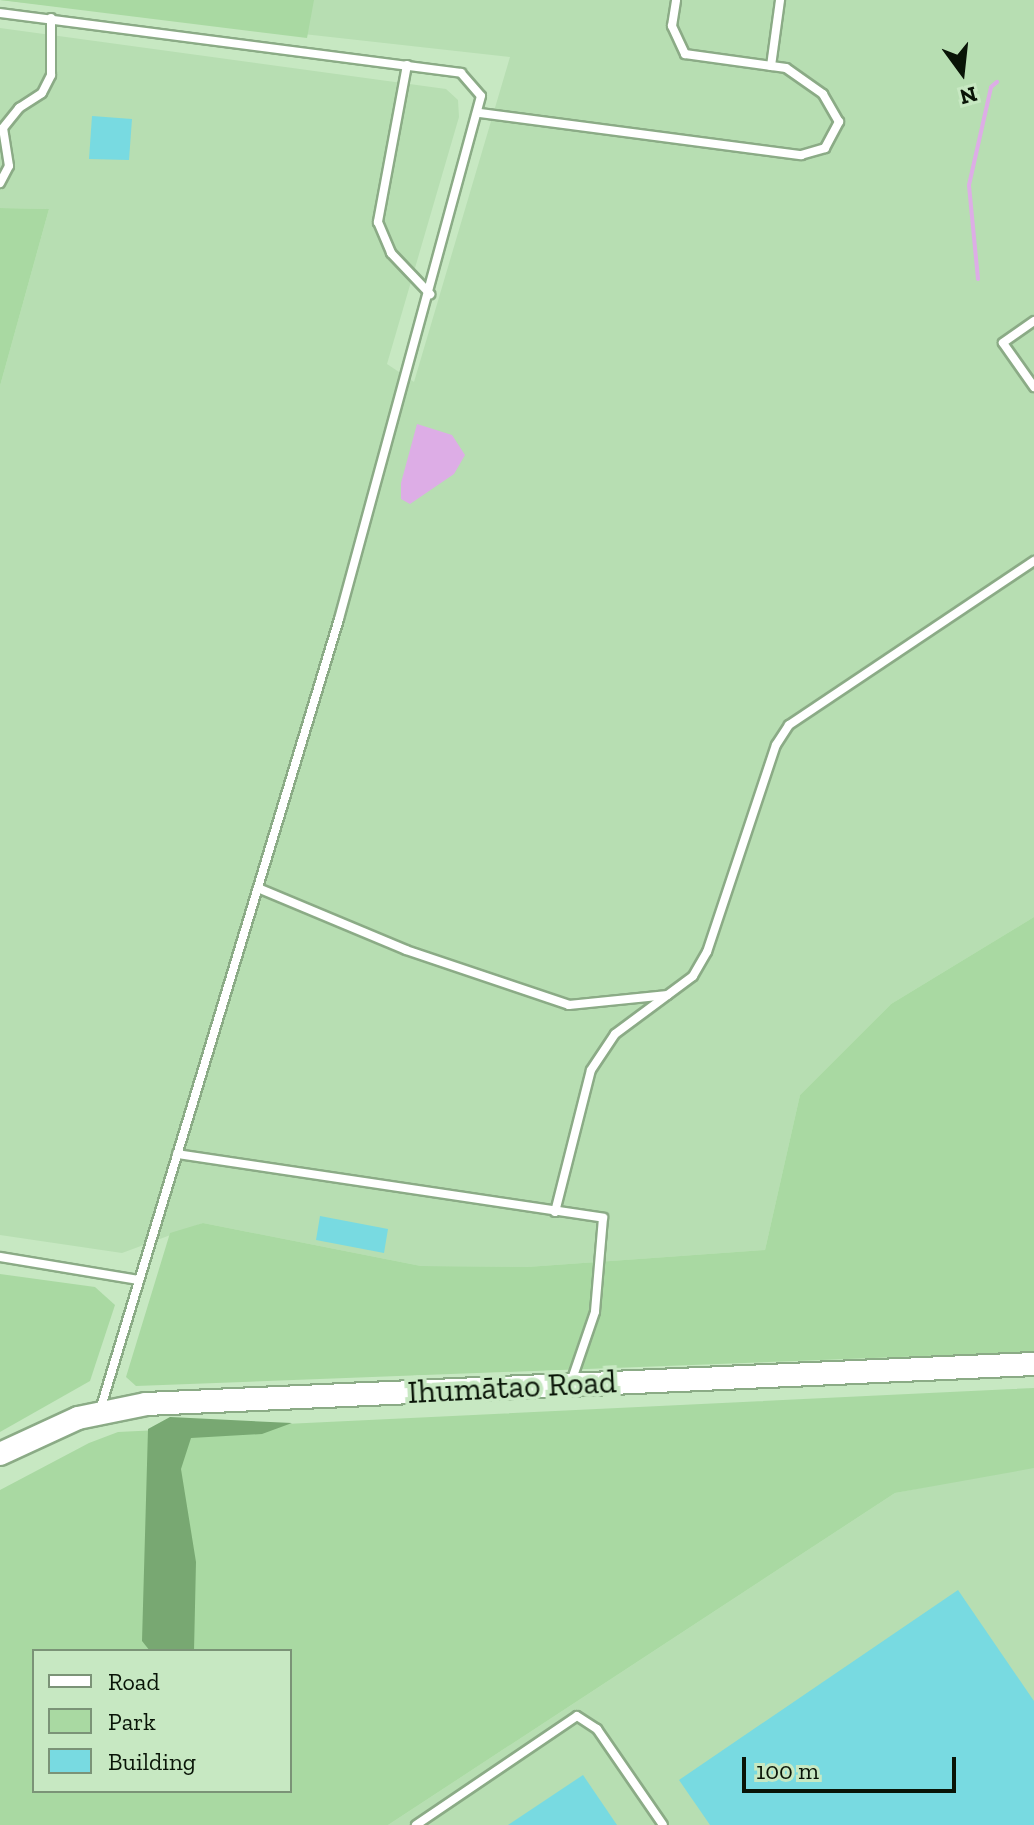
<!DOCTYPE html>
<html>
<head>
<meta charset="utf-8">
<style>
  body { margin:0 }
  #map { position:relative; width:1034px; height:1825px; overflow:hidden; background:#c7e8c2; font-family:"Zilla Slab",serif }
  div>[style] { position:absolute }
  .built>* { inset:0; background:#b7deb2 }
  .green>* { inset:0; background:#a9d9a2 }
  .forest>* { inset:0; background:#78a872 }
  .water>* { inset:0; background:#ddade6 }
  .stream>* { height:4px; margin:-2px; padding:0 2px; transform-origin:2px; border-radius:2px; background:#ddade6 }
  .building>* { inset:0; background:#78dae1 }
  .roads { filter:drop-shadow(2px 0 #8bab86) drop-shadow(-2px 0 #8bab86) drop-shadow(0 2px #8bab86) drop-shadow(0 -2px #8bab86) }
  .lane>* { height:8px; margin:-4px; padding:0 4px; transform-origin:4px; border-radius:4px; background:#fff }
  .secondary>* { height:22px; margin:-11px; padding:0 11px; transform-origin:11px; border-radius:11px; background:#fff }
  span { translate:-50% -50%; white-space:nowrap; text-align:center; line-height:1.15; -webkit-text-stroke:8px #c7e8c2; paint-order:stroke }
  .street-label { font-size:32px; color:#091407 }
  .legend { position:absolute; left:32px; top:1649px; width:260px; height:144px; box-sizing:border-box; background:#c7e8c2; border:2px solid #7b9377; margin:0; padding:10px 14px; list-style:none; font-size:24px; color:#091407 }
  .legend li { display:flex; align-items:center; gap:16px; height:40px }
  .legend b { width:40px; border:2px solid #7b9377 }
  .north { position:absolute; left:922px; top:32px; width:80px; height:80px; -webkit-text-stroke:6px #c7e8c2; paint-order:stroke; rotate:165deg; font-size:22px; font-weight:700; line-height:32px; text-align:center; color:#091407 }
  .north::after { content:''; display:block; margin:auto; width:28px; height:36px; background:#091407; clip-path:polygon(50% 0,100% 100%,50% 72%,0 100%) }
  .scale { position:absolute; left:742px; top:1757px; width:214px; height:36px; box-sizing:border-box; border:4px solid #091407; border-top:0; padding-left:10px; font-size:24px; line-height:28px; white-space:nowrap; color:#091407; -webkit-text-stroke:6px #c7e8c2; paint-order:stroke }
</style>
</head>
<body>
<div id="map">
  <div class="built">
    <i style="clip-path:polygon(0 0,1034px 0,1034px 917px,891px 1004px,800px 1095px,765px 1250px,527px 1267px,421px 1266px,203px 1223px,122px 1253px,0 1235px,0 386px,49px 209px,0 208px,0 28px,446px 89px,458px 100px,459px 117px,387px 364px,414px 382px,510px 57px)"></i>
    <i style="clip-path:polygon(1034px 1466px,1034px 1825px,388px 1825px,895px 1493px)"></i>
  </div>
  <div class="green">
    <i style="clip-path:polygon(0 0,314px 0,307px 38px)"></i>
    <i style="clip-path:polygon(0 208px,49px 209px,0 386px)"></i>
    <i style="clip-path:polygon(1034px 917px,1034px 1352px,136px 1386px,126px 1377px,170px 1233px,203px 1223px,421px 1266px,527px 1267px,765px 1250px,800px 1095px,891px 1004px)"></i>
    <i style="clip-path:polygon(0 1274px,95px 1287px,115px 1305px,90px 1381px,0 1432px)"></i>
    <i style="clip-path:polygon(evenodd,1034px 1388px,1034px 1468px,895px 1493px,388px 1825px,0 1825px,0 1490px,89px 1443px,118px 1432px,1034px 1388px,34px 1651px,290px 1651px,290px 1791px,34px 1791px,34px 1651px)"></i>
  </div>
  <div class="forest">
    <i style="clip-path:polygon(170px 1417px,292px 1423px,262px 1434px,191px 1438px,181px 1469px,196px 1562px,194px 1651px,150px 1651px,142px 1641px,148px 1429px)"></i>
  </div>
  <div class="water">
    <i style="clip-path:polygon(417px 424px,452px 435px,465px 455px,454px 474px,410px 504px,401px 499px,401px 483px)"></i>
  </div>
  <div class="stream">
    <i style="left:978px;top:279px;width:94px;rotate:-95.5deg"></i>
    <i style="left:969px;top:185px;width:100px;rotate:-77.3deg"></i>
    <i style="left:991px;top:87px;width:8px;rotate:-40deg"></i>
  </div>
  <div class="building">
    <i style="clip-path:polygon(92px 116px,132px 119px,129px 160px,89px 159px)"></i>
    <i style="clip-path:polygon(320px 1216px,388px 1229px,384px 1253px,316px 1240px)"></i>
    <i style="clip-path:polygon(958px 1590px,1034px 1701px,1034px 1825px,710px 1825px,679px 1780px)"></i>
    <i style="clip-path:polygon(583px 1775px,617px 1825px,508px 1825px)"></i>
  </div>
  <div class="roads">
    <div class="lane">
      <i style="left:0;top:13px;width:465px;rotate:7.4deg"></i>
      <i style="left:461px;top:73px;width:30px;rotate:49deg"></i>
      <i style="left:481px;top:96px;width:542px;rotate:105.19deg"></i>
      <i style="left:339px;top:619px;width:826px;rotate:106.81deg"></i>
      <i style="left:407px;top:65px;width:160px;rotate:100.5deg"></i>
      <i style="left:378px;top:222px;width:34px;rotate:67deg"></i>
      <i style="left:391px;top:253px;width:57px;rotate:46.4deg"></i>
      <i style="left:771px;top:66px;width:67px;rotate:-82.2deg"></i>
      <i style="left:480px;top:113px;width:324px;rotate:7.5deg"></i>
      <i style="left:801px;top:155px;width:25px;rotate:-16deg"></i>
      <i style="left:825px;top:148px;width:30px;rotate:-62deg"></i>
      <i style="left:839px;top:122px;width:32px;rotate:-120deg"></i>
      <i style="left:823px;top:94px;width:45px;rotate:-144.9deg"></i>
      <i style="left:786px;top:68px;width:102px;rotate:-172.1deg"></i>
      <i style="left:685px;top:54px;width:31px;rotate:-115deg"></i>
      <i style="left:672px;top:26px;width:26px;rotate:-81deg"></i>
      <i style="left:0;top:183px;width:19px;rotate:-62deg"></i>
      <i style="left:9px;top:166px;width:38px;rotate:-99deg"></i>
      <i style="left:3px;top:128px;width:26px;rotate:-51deg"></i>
      <i style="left:19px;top:108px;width:27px;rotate:-33deg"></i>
      <i style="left:42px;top:93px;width:20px;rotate:-63deg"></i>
      <i style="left:51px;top:75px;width:57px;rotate:-90deg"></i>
      <i style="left:1034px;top:321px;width:38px;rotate:145deg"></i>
      <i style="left:1003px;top:343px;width:54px;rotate:54.8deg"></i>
      <i style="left:258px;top:888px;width:160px;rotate:22.7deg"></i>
      <i style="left:406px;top:950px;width:172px;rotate:18.6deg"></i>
      <i style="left:569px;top:1005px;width:99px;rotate:-5.8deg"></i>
      <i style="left:177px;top:1154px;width:431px;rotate:8.5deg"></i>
      <i style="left:603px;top:1218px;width:94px;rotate:94.9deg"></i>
      <i style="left:595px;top:1312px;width:74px;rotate:108.9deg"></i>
      <i style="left:555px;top:1212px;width:146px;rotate:-75.8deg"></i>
      <i style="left:591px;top:1070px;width:43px;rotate:-56.3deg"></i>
      <i style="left:615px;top:1034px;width:97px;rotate:-36.6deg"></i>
      <i style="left:693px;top:976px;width:28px;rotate:-60deg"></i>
      <i style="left:707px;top:952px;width:218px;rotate:-71.6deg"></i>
      <i style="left:776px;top:745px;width:24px;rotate:-57deg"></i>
      <i style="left:789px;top:725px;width:295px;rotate:-33.8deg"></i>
      <i style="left:0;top:1257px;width:141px;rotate:9.4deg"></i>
      <i style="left:416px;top:1825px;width:194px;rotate:-34.1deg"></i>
      <i style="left:577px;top:1716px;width:24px;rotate:33deg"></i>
      <i style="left:597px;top:1729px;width:116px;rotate:55.5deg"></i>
    </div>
    <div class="secondary">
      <i style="left:0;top:1454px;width:86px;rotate:-24.8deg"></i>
      <i style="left:78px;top:1418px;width:69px;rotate:-11.6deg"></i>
      <i style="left:146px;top:1404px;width:889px;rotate:-2.58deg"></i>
    </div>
  </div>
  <div class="street-label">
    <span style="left:512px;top:1387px;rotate:-3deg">Ihumātao Road</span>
  </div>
  <ul class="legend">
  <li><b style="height:10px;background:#fff"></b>Road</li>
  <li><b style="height:22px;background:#a9d9a2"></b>Park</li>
  <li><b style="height:22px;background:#78dae1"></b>Building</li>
  </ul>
  <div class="north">N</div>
  <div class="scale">100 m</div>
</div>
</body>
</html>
